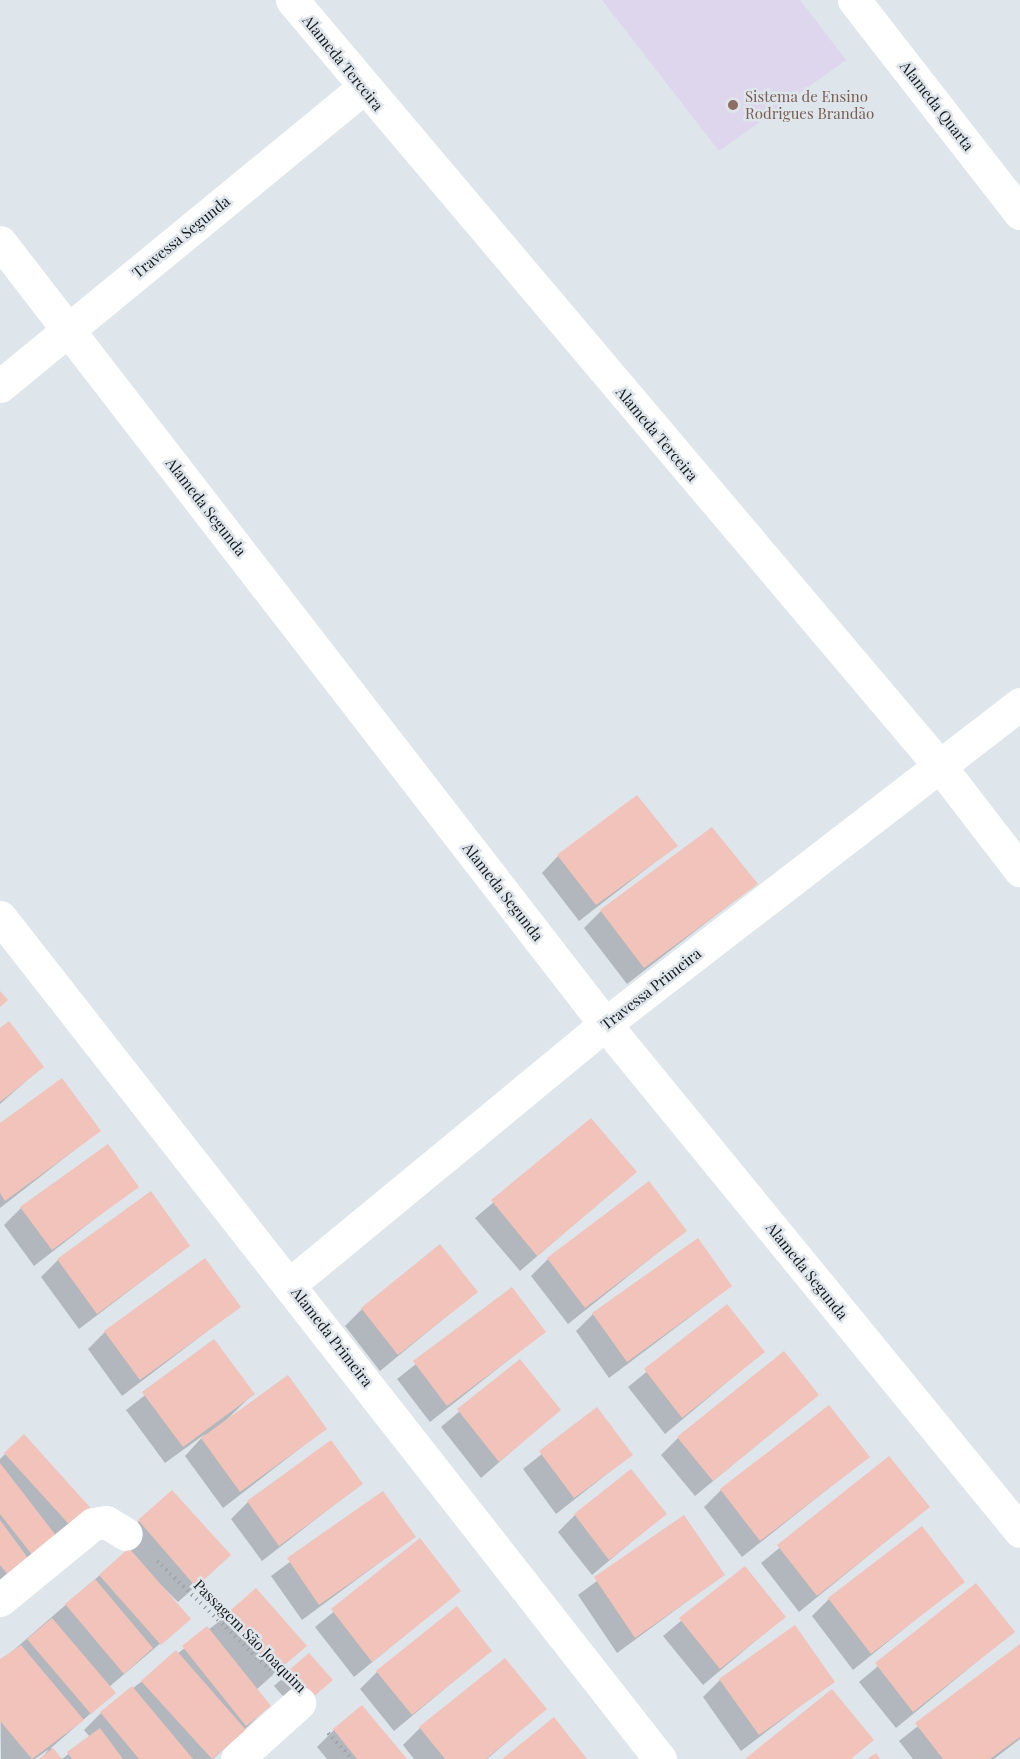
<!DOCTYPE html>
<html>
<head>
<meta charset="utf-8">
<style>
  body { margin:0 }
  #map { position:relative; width:1020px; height:1759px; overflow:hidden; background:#dee5eb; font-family:"Playfair Display",serif }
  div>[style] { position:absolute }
  .education>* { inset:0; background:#ddd6ec }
  .shadow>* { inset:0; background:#0003 }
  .building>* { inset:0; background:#f1c3ba }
  .path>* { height:4px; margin-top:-2px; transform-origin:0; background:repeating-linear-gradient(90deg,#9fa4a9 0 1.5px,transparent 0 6px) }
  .minor>* { height:33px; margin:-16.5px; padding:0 16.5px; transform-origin:16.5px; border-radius:16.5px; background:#fff }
  .dots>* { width:16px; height:16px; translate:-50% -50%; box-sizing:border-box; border:3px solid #dee5eb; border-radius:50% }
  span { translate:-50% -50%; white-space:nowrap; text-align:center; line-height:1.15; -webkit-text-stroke:5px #dee5eb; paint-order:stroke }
  .street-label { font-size:15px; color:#15181a }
  .education-label { font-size:15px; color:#785e54 }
  .left { translate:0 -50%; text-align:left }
</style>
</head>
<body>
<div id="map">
  <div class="education">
    <i style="clip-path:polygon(602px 0,800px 0,846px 60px,719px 151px)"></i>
  </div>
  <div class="shadow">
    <i style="clip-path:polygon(676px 846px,579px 921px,542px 873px,558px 856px)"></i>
    <i style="clip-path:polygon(756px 884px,627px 984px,584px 928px,601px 911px)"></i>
    <i style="clip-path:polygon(0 1030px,42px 1067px,0 1104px)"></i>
    <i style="clip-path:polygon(591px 1120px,635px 1172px,520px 1271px,475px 1218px)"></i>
    <i style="clip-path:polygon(0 1124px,99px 1131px,0 1208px)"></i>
    <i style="clip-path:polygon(137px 1186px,34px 1266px,4px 1225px,21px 1208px)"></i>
    <i style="clip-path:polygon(685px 1231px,568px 1324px,531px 1276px,548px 1259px)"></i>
    <i style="clip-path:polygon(188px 1246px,79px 1329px,41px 1277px,58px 1260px)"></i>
    <i style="clip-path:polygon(731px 1286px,609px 1378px,576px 1331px,593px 1314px)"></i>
    <i style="clip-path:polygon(511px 1289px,544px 1332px,430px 1422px,397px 1379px)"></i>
    <i style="clip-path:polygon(476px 1292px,380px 1371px,345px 1326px,362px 1309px)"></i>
    <i style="clip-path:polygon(727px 1306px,763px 1352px,665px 1434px,628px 1387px)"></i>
    <i style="clip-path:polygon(239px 1307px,122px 1396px,88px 1349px,105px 1332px)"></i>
    <i style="clip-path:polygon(214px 1341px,253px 1394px,219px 1427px,325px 1429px,223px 1508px,185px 1456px,205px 1434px,165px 1463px,126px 1410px)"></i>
    <i style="clip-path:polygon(519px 1361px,559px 1410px,481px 1478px,441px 1427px)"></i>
    <i style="clip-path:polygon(817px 1395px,695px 1496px,661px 1455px,678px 1438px)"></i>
    <i style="clip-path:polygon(597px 1410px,631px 1455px,556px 1514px,523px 1469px)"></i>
    <i style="clip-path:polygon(24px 1436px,94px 1514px,0 1587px,0 1459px)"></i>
    <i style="clip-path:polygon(868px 1457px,742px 1557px,704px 1507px,721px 1490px)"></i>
    <i style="clip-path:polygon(889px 1458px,928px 1507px,799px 1612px,761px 1563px)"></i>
    <i style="clip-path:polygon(361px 1484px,262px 1561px,231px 1519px,248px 1502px)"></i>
    <i style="clip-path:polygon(383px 1493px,414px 1537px,302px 1620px,271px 1576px)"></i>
    <i style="clip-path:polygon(665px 1514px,592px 1575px,558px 1532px,575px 1515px)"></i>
    <i style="clip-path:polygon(683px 1517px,723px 1575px,617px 1653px,578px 1595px)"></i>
    <i style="clip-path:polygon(139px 1521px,212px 1572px,178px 1602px,141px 1565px,189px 1619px,109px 1687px,114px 1693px,51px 1748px,60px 1759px,41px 1759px,49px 1749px,35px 1759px,1px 1759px,0 1662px,131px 1548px,122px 1538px)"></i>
    <i style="clip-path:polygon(420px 1541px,459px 1591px,354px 1677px,315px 1627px)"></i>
    <i style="clip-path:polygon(744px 1568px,784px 1617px,703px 1685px,663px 1636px)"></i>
    <i style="clip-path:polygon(963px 1581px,853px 1670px,812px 1616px,829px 1599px)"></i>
    <i style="clip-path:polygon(976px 1585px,1013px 1632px,896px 1728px,859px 1682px)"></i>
    <i style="clip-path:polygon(226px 1616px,305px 1646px,256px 1690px,269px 1706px,227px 1746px,213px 1759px,62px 1759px,90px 1737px,84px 1730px,101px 1713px)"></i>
    <i style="clip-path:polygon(1020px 1646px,1020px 1739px,994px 1759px,913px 1759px,899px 1741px)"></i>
    <i style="clip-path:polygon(490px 1651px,394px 1731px,360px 1689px,377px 1672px)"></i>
    <i style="clip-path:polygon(309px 1655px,296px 1711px,274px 1686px)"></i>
    <i style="clip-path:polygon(720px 1680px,833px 1681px,741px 1751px,703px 1697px)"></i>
    <i style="clip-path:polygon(545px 1709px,487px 1759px,414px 1759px,403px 1745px,420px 1728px)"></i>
    <i style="clip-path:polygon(334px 1730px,405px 1759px,327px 1759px,317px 1747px)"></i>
  </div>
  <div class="building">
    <i style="clip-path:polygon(637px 795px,678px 846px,596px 905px,557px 855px)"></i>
    <i style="clip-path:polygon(712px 827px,758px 884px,644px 968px,600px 910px)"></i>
    <i style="clip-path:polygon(0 991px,8px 1000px,0 1007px)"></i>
    <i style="clip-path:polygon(9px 1021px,44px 1067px,0 1102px,0 1028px)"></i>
    <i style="clip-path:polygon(62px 1078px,101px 1131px,5px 1201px,0 1193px,0 1123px)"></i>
    <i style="clip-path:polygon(591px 1118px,637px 1172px,537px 1256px,491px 1200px)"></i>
    <i style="clip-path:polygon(108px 1144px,139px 1187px,52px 1250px,20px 1207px)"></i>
    <i style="clip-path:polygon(649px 1181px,687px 1231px,585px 1308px,547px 1258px)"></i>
    <i style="clip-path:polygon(151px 1191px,190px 1246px,97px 1314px,57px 1259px)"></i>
    <i style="clip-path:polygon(698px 1238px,732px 1286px,627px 1362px,592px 1313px)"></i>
    <i style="clip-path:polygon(440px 1244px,478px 1292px,398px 1355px,361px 1308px)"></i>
    <i style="clip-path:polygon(205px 1258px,241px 1307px,140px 1380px,104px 1331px)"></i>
    <i style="clip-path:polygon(512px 1287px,546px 1332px,447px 1406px,413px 1361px)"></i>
    <i style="clip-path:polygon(727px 1304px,765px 1352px,682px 1418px,644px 1369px)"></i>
    <i style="clip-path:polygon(214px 1339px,255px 1394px,183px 1447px,142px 1392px)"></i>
    <i style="clip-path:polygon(784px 1351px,819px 1395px,713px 1481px,677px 1437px)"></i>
    <i style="clip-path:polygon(520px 1359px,561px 1410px,499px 1462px,457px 1409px)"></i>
    <i style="clip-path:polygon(288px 1375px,327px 1429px,240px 1492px,201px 1438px)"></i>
    <i style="clip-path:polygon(829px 1405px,870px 1457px,760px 1541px,720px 1489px)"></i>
    <i style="clip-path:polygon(597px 1407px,633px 1455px,574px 1498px,539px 1451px)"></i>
    <i style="clip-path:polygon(24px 1434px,96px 1514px,76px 1532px,4px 1453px)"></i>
    <i style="clip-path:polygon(331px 1440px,363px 1484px,279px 1546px,247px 1501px)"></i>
    <i style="clip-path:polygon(889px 1456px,930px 1507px,817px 1596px,777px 1545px)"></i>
    <i style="clip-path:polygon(0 1463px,61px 1542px,37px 1561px,0 1514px)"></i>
    <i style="clip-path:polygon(631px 1469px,667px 1514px,609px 1560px,574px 1514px)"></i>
    <i style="clip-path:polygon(172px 1490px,231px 1555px,196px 1587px,138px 1520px)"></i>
    <i style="clip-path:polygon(383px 1491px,416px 1537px,319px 1605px,287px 1558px)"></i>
    <i style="clip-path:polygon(684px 1515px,725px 1575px,635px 1638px,594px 1577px)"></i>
    <i style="clip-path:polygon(0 1520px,31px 1562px,10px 1577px,0 1565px)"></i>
    <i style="clip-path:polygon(922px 1526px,965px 1582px,871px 1654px,828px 1598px)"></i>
    <i style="clip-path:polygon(420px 1538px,461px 1591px,372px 1662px,331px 1609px)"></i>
    <i style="clip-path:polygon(129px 1548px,191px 1619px,161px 1645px,99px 1575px)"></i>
    <i style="clip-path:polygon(745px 1566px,786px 1617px,720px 1669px,679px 1618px)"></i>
    <i style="clip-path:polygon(95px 1579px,153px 1648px,124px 1674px,65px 1604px)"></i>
    <i style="clip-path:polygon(976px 1583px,1015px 1632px,913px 1712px,875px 1663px)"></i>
    <i style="clip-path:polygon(256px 1588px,307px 1646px,276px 1672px,225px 1615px)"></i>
    <i style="clip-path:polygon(457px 1606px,492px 1651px,412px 1715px,376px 1671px)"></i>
    <i style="clip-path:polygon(52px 1618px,116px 1693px,91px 1714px,27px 1639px)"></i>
    <i style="clip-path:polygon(795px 1625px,835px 1682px,759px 1735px,719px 1679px)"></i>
    <i style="clip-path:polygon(207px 1626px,271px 1706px,246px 1726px,182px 1646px)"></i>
    <i style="clip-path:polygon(1020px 1644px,1020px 1737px,990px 1759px,943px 1759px,915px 1723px)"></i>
    <i style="clip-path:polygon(21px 1645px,84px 1720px,32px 1759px,0 1721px,0 1659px)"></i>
    <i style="clip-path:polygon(176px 1650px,246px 1730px,212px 1759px,141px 1681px)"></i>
    <i style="clip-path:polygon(309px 1653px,333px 1680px,305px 1704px,281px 1677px)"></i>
    <i style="clip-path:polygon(505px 1658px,547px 1709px,486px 1759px,445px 1759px,419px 1727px)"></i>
    <i style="clip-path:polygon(132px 1686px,193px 1759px,139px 1759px,100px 1712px)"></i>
    <i style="clip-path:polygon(832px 1689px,874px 1740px,851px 1759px,745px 1759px)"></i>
    <i style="clip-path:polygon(362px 1705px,407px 1759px,357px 1759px,333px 1729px)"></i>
    <i style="clip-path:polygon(554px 1717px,587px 1759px,502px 1759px)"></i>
    <i style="clip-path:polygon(100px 1728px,123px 1759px,72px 1759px,67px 1752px)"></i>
    <i style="clip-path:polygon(53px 1748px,62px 1759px,39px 1759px)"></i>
    <i style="clip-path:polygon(876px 1753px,880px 1759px,867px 1759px)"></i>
  </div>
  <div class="path">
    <i style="left:157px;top:1561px;width:157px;rotate:44deg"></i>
    <i style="left:328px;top:1733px;width:35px;rotate:47deg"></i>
  </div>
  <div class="minor">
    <i style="left:292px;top:0;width:1002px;rotate:49.78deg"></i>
    <i style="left:939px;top:765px;width:133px;rotate:52.4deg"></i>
    <i style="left:854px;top:0;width:270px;rotate:52.1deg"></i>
    <i style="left:0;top:242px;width:989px;rotate:52.27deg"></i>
    <i style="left:605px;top:1024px;width:655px;rotate:50.7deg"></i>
    <i style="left:0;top:386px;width:470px;rotate:-39.4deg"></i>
    <i style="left:0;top:917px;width:1070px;rotate:51.91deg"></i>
    <i style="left:290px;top:1284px;width:408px;rotate:-39.5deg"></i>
    <i style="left:605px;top:1024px;width:524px;rotate:-37.64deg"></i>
    <i style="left:0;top:1600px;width:120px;rotate:-39.3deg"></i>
    <i style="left:93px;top:1524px;width:13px;rotate:-9deg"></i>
    <i style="left:106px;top:1522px;width:23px;rotate:31deg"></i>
    <i style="left:237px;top:1759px;width:84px;rotate:-42.1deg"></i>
  </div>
  <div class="dots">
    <i style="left:733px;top:105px;background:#8d6e63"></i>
  </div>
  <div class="street-label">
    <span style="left:343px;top:63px;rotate:51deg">Alameda Terceira</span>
    <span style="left:937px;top:106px;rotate:52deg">Alameda Quarta</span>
    <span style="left:181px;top:237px;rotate:-39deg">Travessa Segunda</span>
    <span style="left:657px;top:434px;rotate:50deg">Alameda Terceira</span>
    <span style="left:206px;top:507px;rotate:52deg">Alameda Segunda</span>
    <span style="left:503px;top:892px;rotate:52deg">Alameda Segunda</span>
    <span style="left:651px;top:989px;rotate:-38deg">Travessa Primeira</span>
    <span style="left:807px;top:1271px;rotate:51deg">Alameda Segunda</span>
    <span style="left:332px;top:1337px;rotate:52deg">Alameda Primeira</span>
    <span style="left:250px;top:1636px;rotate:45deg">Passagem São Joaquim</span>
  </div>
  <div class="education-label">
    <span class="left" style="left:745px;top:105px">Sistema de Ensino<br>Rodrigues Brandão</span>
  </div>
</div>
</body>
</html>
